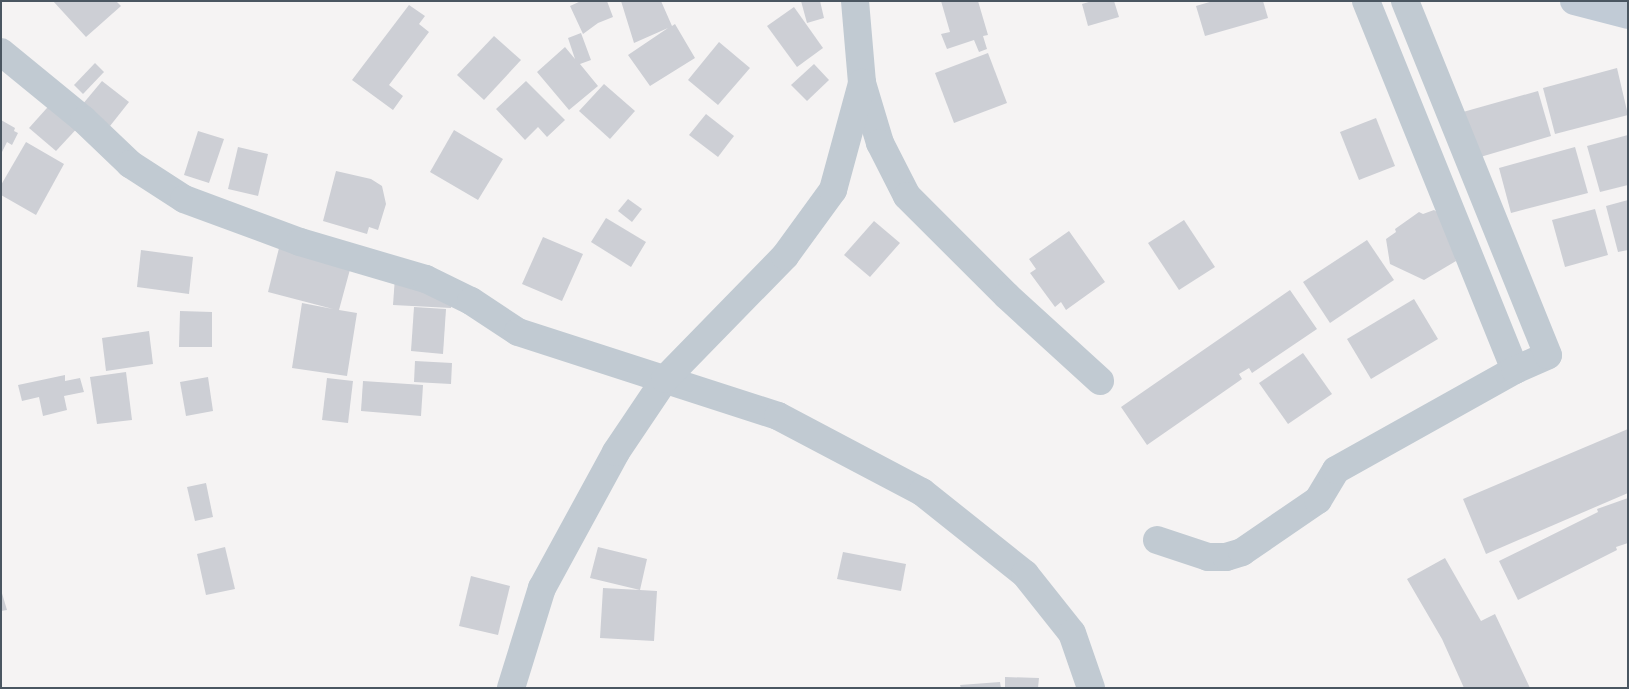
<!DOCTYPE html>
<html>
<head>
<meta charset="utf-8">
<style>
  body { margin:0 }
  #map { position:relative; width:1629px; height:689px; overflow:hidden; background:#f5f3f3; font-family:Inter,sans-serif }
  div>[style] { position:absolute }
  .building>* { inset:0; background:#cdcfd5 }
  .street>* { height:28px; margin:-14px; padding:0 14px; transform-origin:14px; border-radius:14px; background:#c1cad2 }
  .secondary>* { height:28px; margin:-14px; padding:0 14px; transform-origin:14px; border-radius:14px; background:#c1cbd6 }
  span { translate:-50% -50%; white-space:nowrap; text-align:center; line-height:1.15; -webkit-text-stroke:4px #fff; paint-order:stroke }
  .frame { position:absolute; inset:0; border:2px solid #4a5661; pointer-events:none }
</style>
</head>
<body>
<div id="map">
  <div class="building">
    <i style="clip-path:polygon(53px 1px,116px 1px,121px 6px,86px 37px)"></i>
    <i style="clip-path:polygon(581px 1px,607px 1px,613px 17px,598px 23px,583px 34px,570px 6px)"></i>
    <i style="clip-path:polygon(621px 1px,661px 1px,672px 26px,675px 24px,695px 58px,650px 86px,628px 55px,668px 28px,634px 43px)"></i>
    <i style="clip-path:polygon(801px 1px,820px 1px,824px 18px,807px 23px)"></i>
    <i style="clip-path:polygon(941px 1px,978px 1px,988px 35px,983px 36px,987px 49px,979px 52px,974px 40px,947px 49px,941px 34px,950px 32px)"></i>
    <i style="clip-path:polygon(1092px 1px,1114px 1px,1119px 17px,1088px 26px,1082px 4px)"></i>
    <i style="clip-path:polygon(1213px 1px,1263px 1px,1268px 18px,1205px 36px,1196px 6px)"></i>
    <i style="clip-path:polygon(409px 5px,425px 16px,419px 24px,429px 32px,389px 85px,403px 96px,393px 110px,352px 80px)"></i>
    <i style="clip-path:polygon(794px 7px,823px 48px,797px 67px,767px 26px)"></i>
    <i style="clip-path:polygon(581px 33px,591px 60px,580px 64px,598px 86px,569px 110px,537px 72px,565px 47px,575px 59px,568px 38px)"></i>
    <i style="clip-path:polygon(494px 36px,521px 60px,484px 100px,457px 75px)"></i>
    <i style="clip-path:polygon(719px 42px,750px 68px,718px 105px,688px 80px)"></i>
    <i style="clip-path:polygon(988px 53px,1007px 103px,954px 123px,935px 73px)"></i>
    <i style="clip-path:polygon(95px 63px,104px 72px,83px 94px,74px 85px)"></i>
    <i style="clip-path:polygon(814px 64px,829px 80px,807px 101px,791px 85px)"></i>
    <i style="clip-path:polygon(1617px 68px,1628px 115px,1555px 134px,1543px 88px)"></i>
    <i style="clip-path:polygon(102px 81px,129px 102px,110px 126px,82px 105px)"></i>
    <i style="clip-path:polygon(526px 81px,565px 120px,547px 137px,538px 127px,525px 140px,496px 109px)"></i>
    <i style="clip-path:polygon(604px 84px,635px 111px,610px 139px,579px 111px)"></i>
    <i style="clip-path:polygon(1538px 91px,1551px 136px,1477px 158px,1463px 112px)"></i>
    <i style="clip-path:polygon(55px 99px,82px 123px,56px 151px,29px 128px)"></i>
    <i style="clip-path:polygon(706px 114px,734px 136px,718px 157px,689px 135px)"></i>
    <i style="clip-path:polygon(1376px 118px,1395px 166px,1359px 180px,1340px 132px)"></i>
    <i style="clip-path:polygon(1px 120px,15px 128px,14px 131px,18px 133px,12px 145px,7px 142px,1px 154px)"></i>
    <i style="clip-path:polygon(454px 130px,503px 159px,478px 200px,430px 172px)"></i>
    <i style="clip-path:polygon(198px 131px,224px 139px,209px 183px,184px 175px)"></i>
    <i style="clip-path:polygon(1628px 135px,1628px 185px,1600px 192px,1587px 146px)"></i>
    <i style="clip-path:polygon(26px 142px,64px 164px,36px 215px,1px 195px,1px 185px)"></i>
    <i style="clip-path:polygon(238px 147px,268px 154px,258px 196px,228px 189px)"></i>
    <i style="clip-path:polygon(1575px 147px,1588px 193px,1511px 213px,1499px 168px)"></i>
    <i style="clip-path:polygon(336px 171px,371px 179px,382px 186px,386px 204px,378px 230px,369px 227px,367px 234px,323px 221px)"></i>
    <i style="clip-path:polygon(628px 199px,642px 209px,632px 222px,618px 211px)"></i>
    <i style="clip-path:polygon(1628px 200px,1628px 250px,1618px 252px,1606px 206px)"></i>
    <i style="clip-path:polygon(1595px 209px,1608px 255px,1565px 267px,1552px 220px)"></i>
    <i style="clip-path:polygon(1434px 210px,1449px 220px,1456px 261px,1424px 280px,1390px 264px,1386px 239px,1396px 232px,1395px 229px,1419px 212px,1423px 214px)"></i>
    <i style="clip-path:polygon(606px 218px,646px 242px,631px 267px,591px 242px)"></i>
    <i style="clip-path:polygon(1184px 220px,1215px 267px,1179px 290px,1148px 243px)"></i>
    <i style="clip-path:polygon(874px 221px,900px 243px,870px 277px,844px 255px)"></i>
    <i style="clip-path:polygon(1069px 231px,1105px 282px,1066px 310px,1061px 302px,1055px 307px,1030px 273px,1036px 269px,1029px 259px)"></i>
    <i style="clip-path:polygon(543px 237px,583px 254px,562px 301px,522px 284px)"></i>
    <i style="clip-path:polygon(1367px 240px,1394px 280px,1330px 323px,1303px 282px)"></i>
    <i style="clip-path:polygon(280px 244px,352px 262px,339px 310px,357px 313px,347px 376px,292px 368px,302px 303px,333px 309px,268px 292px)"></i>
    <i style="clip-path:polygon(141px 250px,193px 257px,189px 294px,137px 287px)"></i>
    <i style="clip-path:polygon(395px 277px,452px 283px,451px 308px,393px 305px)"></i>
    <i style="clip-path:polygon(1290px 290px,1317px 329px,1252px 373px,1249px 368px,1239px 374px,1242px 379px,1147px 445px,1121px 407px)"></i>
    <i style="clip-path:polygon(1414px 299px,1438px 339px,1371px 379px,1347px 339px)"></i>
    <i style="clip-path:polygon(414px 307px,446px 309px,443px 354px,411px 351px)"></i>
    <i style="clip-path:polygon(180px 311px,212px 312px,212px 347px,179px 347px)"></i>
    <i style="clip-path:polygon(149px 331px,153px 364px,106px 371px,102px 338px)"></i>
    <i style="clip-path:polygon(1303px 353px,1332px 394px,1288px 424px,1259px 383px)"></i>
    <i style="clip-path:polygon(415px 361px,452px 363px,451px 384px,414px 382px)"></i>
    <i style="clip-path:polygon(126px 372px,132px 420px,97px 424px,90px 377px)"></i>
    <i style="clip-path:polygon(65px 375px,65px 381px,80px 378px,84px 392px,64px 396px,67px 410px,43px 416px,39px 397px,22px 401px,18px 385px)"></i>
    <i style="clip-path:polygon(208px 377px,213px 411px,186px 416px,180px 382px)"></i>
    <i style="clip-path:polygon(327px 378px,353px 381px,348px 423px,322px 420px)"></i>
    <i style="clip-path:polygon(363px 381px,423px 385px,421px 416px,361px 411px)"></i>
    <i style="clip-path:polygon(1628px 429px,1628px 493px,1486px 554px,1463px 499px)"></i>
    <i style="clip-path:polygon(206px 483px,213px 517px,195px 521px,187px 487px)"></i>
    <i style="clip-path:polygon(1628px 498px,1628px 543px,1616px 547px,1617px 550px,1518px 600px,1499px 561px,1598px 512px,1597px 509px)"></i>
    <i style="clip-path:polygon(225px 547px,235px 589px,206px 595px,197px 554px)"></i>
    <i style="clip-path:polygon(598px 547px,647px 559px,640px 590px,657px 591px,654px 641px,600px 638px,603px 588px,640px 590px,590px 578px)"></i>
    <i style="clip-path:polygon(843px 552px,906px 564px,901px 591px,837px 579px)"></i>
    <i style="clip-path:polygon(1445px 558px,1481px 621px,1495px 614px,1530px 688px,1464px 688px,1442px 639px,1407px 579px)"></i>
    <i style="clip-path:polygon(471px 576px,510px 586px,498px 635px,459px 626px)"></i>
    <i style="clip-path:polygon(1px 590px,7px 610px,1px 611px)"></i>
    <i style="clip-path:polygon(1005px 677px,1039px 678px,1038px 688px,1005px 688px)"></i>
    <i style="clip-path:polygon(1000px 682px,1001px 688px,961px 688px,960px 685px)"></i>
  </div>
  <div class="street">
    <i style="left:855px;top:1px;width:82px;rotate:85.1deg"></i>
    <i style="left:862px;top:83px;width:63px;rotate:73.3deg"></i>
    <i style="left:880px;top:143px;width:59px;rotate:63deg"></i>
    <i style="left:907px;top:196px;width:141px;rotate:45deg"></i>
    <i style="left:1007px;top:296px;width:126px;rotate:42.4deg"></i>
    <i style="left:1366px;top:1px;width:398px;rotate:68deg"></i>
    <i style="left:1px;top:52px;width:107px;rotate:39.3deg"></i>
    <i style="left:84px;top:120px;width:64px;rotate:43.7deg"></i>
    <i style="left:130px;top:164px;width:64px;rotate:32.9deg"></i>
    <i style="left:184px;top:199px;width:124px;rotate:20.3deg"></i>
    <i style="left:300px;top:242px;width:131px;rotate:16.4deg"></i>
    <i style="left:426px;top:279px;width:50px;rotate:26.1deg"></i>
    <i style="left:471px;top:301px;width:56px;rotate:33.4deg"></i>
    <i style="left:518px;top:332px;width:273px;rotate:17.9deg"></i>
    <i style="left:778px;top:416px;width:163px;rotate:27.8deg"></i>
    <i style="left:922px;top:492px;width:132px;rotate:38.5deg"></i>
    <i style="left:1025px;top:574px;width:75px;rotate:51.5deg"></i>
    <i style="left:1072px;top:633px;width:58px;rotate:70.9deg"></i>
    <i style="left:1157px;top:540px;width:54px;rotate:18.4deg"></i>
    <i style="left:1208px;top:557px;width:18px"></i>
    <i style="left:1226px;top:557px;width:17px;rotate:-17deg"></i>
    <i style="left:1242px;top:552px;width:92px;rotate:-34.4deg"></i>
    <i style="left:1318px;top:500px;width:35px;rotate:-59deg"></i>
    <i style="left:1336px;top:470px;width:205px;rotate:-29.2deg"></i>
    <i style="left:1515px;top:370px;width:36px;rotate:-24deg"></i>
    <i style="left:1548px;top:355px;width:382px;rotate:-112deg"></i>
    <i style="left:511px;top:688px;width:105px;rotate:-72.8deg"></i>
    <i style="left:542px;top:588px;width:155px;rotate:-61.4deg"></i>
    <i style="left:616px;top:452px;width:88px;rotate:-56.1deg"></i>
    <i style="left:665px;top:379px;width:172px;rotate:-45.7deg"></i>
    <i style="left:785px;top:256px;width:82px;rotate:-54deg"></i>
    <i style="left:833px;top:190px;width:111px;rotate:-74.8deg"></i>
  </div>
  <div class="secondary">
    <i style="left:1574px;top:1px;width:56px;rotate:14.5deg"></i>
  </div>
  <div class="frame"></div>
</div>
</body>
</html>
